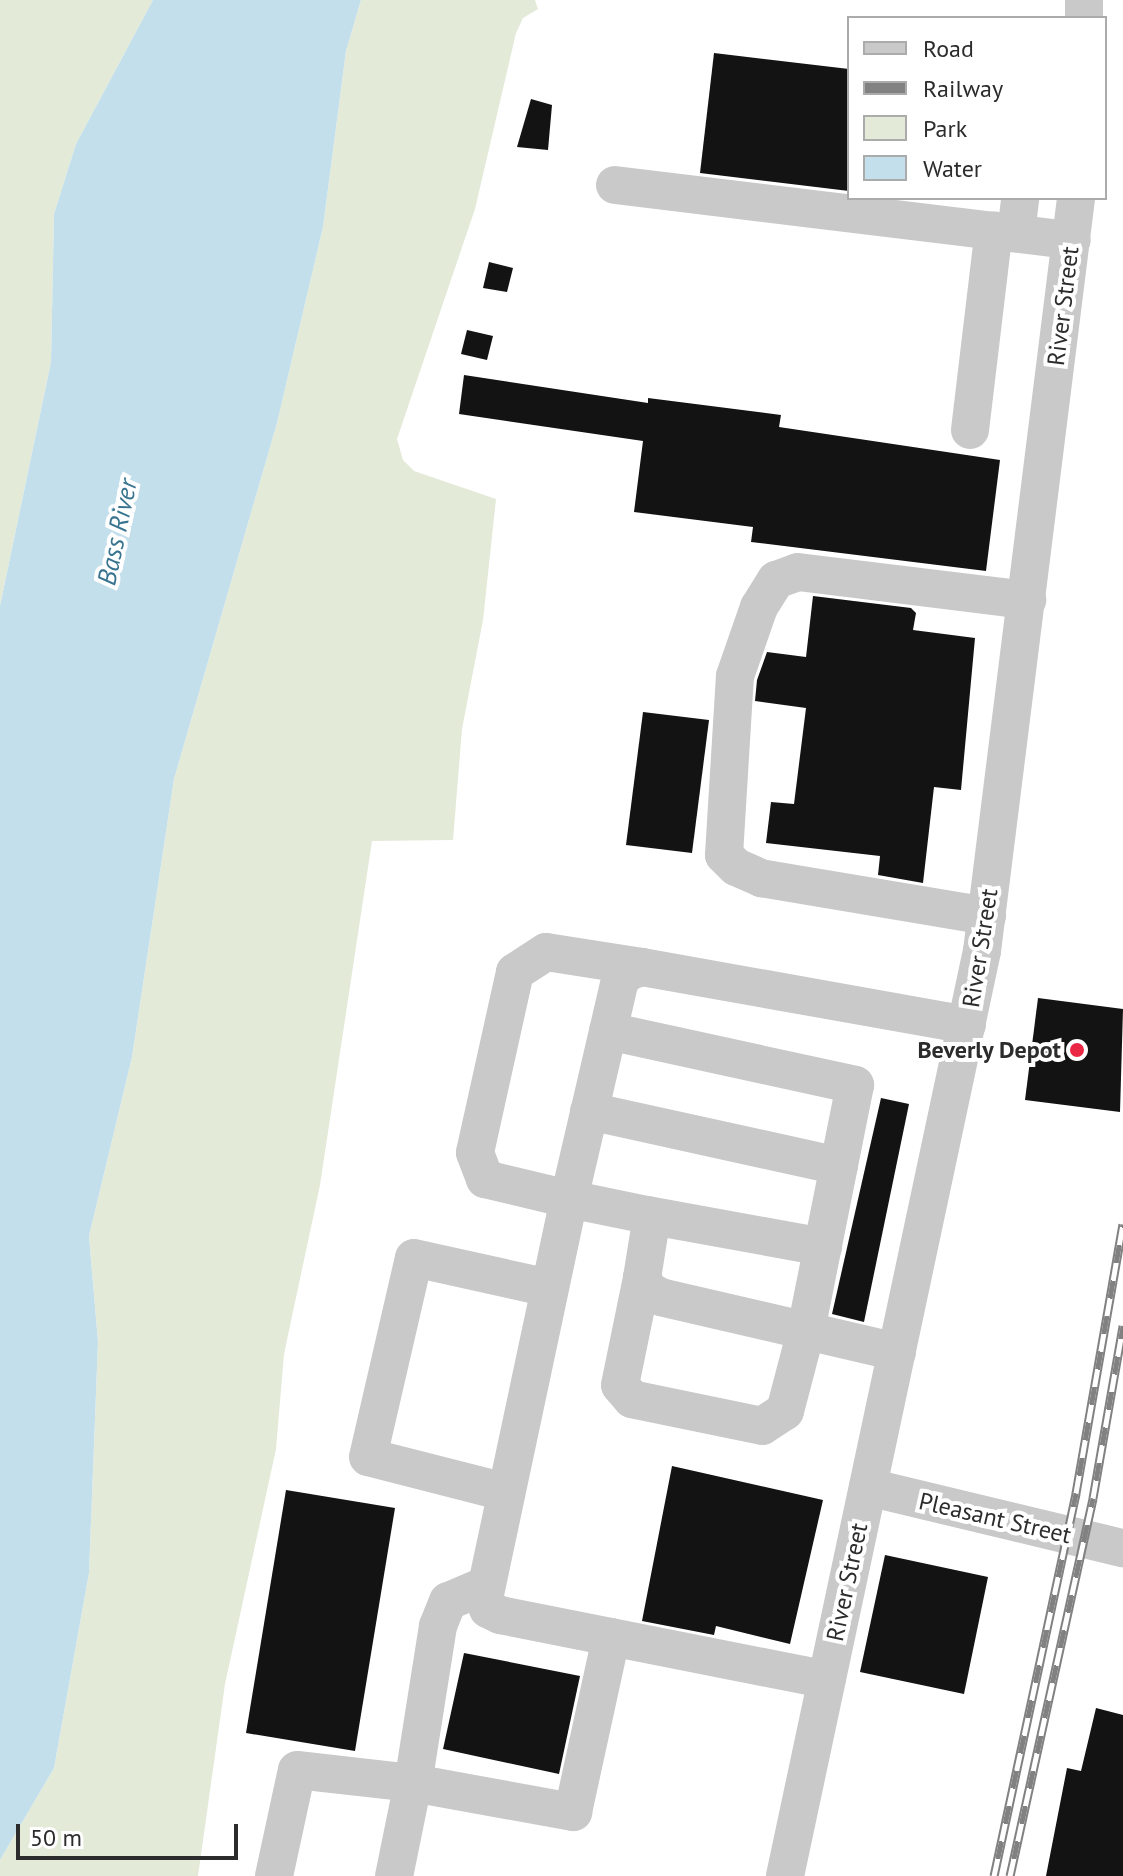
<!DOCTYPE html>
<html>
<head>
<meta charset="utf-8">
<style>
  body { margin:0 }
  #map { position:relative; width:1123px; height:1876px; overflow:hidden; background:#fff; font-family:"PT Sans",sans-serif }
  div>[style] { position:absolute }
  .green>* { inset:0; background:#e3ead8 }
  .water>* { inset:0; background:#c3dfeb }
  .building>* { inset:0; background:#131313 }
  .minor>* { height:38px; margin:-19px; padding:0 19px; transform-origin:19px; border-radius:19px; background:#c9c9c9 }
  .rail>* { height:9px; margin-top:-4.5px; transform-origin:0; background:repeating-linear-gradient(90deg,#fff 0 18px,#818181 0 36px); box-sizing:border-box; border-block:2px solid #818181 }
  .dots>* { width:22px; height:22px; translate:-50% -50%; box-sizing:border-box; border:4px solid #fff; border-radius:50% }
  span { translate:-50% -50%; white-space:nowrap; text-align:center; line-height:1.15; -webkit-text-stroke:8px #fff; paint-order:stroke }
  .street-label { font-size:24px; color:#2c2c2c }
  .poi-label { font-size:24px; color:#2c2c2c; font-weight:700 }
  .right { translate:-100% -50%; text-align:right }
  .water-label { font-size:26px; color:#38748f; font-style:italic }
  .legend { position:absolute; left:847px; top:16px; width:260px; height:184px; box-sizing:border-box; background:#fff; border:2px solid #ababab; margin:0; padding:10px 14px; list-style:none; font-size:24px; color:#2c2c2c }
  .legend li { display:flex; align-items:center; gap:16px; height:40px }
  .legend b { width:40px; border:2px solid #ababab }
  .scale { position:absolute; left:16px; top:1824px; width:222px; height:36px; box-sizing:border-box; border:4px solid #2c2c2c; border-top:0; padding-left:10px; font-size:24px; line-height:28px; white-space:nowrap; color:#2c2c2c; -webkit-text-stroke:6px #fff; paint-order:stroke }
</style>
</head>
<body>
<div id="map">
  <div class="green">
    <i style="clip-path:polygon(0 0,153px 0,76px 144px,54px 214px,51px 362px,0 606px)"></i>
    <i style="clip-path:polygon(361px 0,535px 0,538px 9px,523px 18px,516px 33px,475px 209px,397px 439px,403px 460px,414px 471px,496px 499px,483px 620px,462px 729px,453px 840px,372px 841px,320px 1185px,284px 1354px,276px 1449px,225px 1684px,198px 1876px,0 1876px,0 1860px,54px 1768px,89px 1573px,98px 1342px,89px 1236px,132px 1057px,174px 779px,277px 423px,323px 227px,346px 51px)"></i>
  </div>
  <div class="water">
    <i style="clip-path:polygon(153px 0,361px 0,346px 51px,323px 227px,277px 423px,174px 779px,132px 1057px,89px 1236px,98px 1342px,89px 1573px,54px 1768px,0 1860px,0 606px,51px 362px,54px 214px,76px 144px)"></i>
  </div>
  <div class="building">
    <i style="clip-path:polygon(714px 53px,849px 69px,849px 191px,700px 173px)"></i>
    <i style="clip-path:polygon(531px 99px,552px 105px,548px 150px,517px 147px)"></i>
    <i style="clip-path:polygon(489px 262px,513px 268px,507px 292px,483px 288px)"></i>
    <i style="clip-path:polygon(467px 330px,493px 336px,487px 360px,461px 354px)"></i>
    <i style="clip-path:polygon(464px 375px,648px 403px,648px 398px,781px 415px,779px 427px,1000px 460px,986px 571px,751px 542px,753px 527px,634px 512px,643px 441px,459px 414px)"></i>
    <i style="clip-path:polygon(813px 596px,911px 608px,916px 613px,913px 630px,975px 638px,961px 790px,934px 787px,923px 883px,878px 875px,880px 856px,766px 843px,771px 802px,794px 804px,806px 708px,755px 701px,757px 680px,767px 652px,806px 657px)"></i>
    <i style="clip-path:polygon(643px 712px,709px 720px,692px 853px,626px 845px)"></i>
    <i style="clip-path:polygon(1038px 998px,1123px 1009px,1120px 1112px,1025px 1100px)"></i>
    <i style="clip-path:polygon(881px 1098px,909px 1104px,864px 1322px,832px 1314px)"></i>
    <i style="clip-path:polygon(672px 1466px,823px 1500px,790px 1644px,716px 1626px,714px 1635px,642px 1621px)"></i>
    <i style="clip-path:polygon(286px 1490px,395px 1508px,355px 1751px,246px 1733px)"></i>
    <i style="clip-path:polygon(885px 1555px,988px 1577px,964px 1694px,860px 1672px)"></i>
    <i style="clip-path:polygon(464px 1653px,580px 1676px,559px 1774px,443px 1749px)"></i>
    <i style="clip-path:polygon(1096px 1708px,1123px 1715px,1123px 1876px,1046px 1876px,1067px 1768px,1081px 1771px)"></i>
  </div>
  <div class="minor">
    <i style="left:1084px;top:18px;width:18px;rotate:-90deg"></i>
    <i style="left:615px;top:185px;width:460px;rotate:6.9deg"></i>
    <i style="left:1016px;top:233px;width:35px;rotate:-83deg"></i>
    <i style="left:970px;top:430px;width:201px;rotate:-83.2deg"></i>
    <i style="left:987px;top:916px;width:229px;rotate:-170.5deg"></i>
    <i style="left:761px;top:878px;width:27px;rotate:-156deg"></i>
    <i style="left:736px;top:867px;width:17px;rotate:-135deg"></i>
    <i style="left:724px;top:855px;width:179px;rotate:-86.5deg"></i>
    <i style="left:735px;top:676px;width:73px;rotate:-70.8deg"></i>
    <i style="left:759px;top:607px;width:32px;rotate:-58deg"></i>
    <i style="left:776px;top:580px;width:23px;rotate:-20deg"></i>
    <i style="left:798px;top:572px;width:231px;rotate:7deg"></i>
    <i style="left:642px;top:967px;width:97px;rotate:-171.1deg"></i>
    <i style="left:546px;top:952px;width:37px;rotate:147deg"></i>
    <i style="left:515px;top:972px;width:185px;rotate:102.5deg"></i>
    <i style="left:475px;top:1153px;width:28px;rotate:69deg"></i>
    <i style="left:485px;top:1179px;width:86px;rotate:13.4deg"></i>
    <i style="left:569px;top:1199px;width:409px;rotate:102deg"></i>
    <i style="left:484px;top:1599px;width:11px;rotate:68deg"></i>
    <i style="left:488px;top:1609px;width:13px;rotate:27deg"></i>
    <i style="left:500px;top:1615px;width:333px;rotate:11.2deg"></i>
    <i style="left:608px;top:1031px;width:253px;rotate:12.3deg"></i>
    <i style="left:855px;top:1085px;width:251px;rotate:101.3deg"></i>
    <i style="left:806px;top:1331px;width:83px;rotate:104.7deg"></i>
    <i style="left:785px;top:1411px;width:27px;rotate:147deg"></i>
    <i style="left:762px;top:1426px;width:133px;rotate:-168.3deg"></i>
    <i style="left:632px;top:1399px;width:18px;rotate:-131deg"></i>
    <i style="left:620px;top:1385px;width:109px;rotate:-78.4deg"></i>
    <i style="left:589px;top:1111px;width:256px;rotate:12.4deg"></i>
    <i style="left:647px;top:1215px;width:179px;rotate:10.3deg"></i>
    <i style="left:897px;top:1352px;width:242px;rotate:-166.9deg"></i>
    <i style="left:661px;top:1297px;width:13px;rotate:-153deg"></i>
    <i style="left:649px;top:1291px;width:15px;rotate:-118deg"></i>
    <i style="left:642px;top:1278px;width:57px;rotate:-80.9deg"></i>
    <i style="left:651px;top:1222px;width:8px;rotate:-120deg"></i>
    <i style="left:647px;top:1215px;width:80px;rotate:-168.4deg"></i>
    <i style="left:569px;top:1199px;width:225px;rotate:-76.9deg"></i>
    <i style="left:620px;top:980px;width:11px;rotate:-45deg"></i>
    <i style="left:628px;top:972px;width:15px;rotate:-20deg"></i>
    <i style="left:642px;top:967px;width:330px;rotate:10.1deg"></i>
    <i style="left:868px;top:1487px;width:262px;rotate:13.5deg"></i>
    <i style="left:505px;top:1492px;width:141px;rotate:-165.7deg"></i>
    <i style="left:368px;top:1457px;width:204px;rotate:-77deg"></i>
    <i style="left:414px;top:1258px;width:138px;rotate:12.5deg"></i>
    <i style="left:484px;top:1586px;width:39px;rotate:157deg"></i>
    <i style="left:448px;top:1601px;width:27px;rotate:112deg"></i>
    <i style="left:438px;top:1626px;width:159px;rotate:99deg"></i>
    <i style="left:413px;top:1783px;width:163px;rotate:10.3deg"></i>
    <i style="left:573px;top:1812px;width:179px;rotate:-77.7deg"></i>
    <i style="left:274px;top:1876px;width:108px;rotate:-77.8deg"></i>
    <i style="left:297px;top:1770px;width:117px;rotate:6.4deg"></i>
    <i style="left:413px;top:1783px;width:95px;rotate:101.5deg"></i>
    <i style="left:785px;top:1876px;width:946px;rotate:-77.98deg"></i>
    <i style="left:982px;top:951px;width:759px;rotate:-82.88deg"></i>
  </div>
  <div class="rail">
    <i style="left:994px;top:1876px;width:392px;rotate:-77.9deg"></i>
    <i style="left:1076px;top:1493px;width:273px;rotate:-80.1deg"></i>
    <i style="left:1010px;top:1876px;width:387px;rotate:-77.6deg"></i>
    <i style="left:1093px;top:1498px;width:175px;rotate:-80.1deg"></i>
  </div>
  <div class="dots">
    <i style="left:1077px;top:1050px;background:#ea2744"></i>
  </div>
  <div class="street-label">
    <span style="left:1063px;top:306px;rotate:-83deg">River Street</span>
    <span style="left:980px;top:948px;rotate:-81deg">River Street</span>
    <span style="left:995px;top:1518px;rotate:13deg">Pleasant Street</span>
    <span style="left:847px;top:1582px;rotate:-78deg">River Street</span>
  </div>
  <div class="poi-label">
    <span class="right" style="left:1061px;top:1050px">Beverly Depot</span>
  </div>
  <div class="water-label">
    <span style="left:117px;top:532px;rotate:-78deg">Bass River</span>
  </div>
  <ul class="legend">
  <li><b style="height:10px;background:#c9c9c9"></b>Road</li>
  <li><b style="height:10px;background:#818181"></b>Railway</li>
  <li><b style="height:22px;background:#e3ead8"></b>Park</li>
  <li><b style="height:22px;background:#c3dfeb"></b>Water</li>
  </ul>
  <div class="scale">50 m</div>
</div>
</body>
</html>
